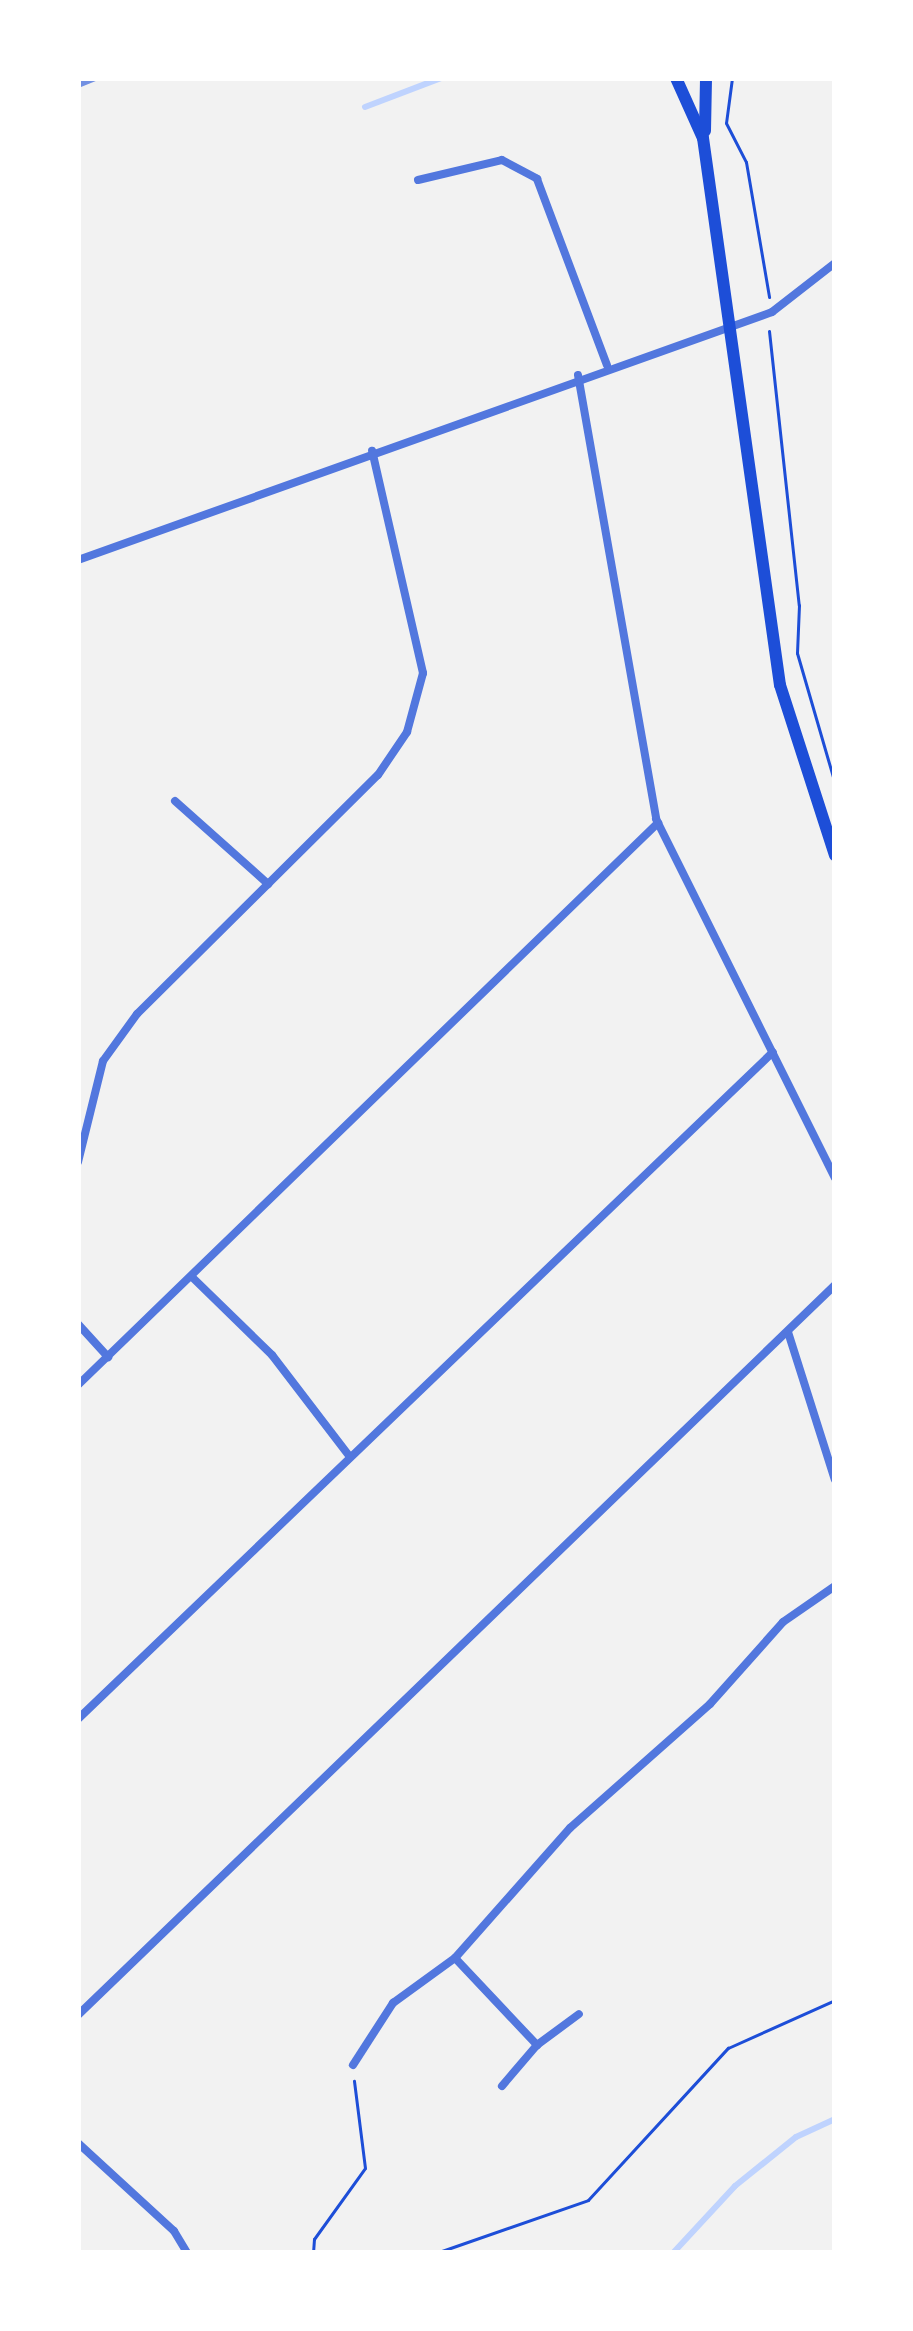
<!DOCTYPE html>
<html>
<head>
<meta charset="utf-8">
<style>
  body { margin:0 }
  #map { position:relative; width:913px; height:2331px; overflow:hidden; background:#f2f2f2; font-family:"DM Sans",sans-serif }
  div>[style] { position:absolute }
  .stream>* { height:6px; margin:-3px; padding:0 3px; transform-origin:3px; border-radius:3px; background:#bfd3fe }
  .path>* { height:3px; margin:-1.5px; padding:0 1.5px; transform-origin:1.5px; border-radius:1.5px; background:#1d4ed8 }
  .minor>* { height:8px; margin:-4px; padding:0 4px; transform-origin:4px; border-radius:4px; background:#5277de }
  .primary>* { height:12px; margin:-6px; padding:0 6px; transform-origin:6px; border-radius:6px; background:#1d4ed8 }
  .rail>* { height:6px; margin:-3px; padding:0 3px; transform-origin:3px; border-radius:3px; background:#7290e2 }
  span { translate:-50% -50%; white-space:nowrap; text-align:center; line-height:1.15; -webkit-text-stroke:12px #fff; paint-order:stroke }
  .frame { position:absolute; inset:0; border:81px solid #fff; pointer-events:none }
</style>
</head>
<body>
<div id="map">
  <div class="stream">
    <i style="left:365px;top:107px;width:81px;rotate:-20.9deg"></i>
    <i style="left:673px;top:2253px;width:91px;rotate:-47.2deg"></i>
    <i style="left:735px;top:2186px;width:78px;rotate:-38.8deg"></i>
    <i style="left:796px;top:2137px;width:43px;rotate:-24.8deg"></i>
  </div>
  <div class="path">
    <i style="left:732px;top:78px;width:45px;rotate:97.6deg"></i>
    <i style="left:726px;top:123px;width:44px;rotate:62.9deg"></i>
    <i style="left:746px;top:162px;width:137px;rotate:80.3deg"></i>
    <i style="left:769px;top:331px;width:276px;rotate:83.8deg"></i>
    <i style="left:799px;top:605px;width:48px;rotate:92.4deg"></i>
    <i style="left:797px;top:653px;width:136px;rotate:73.8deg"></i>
    <i style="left:835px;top:1893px;width:2px;rotate:90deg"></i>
    <i style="left:313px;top:2253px;width:14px;rotate:-86deg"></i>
    <i style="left:314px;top:2239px;width:87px;rotate:-54.3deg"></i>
    <i style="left:365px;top:2168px;width:88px;rotate:-97.2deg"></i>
    <i style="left:436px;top:2253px;width:161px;rotate:-19.2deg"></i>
    <i style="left:588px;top:2200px;width:207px;rotate:-47.4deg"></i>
    <i style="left:728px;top:2048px;width:117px;rotate:-24.2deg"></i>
  </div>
  <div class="minor">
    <i style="left:418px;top:180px;width:86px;rotate:-13.4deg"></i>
    <i style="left:502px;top:160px;width:40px;rotate:28deg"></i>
    <i style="left:537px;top:179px;width:199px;rotate:69.4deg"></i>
    <i style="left:578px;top:375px;width:451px;rotate:80deg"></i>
    <i style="left:656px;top:819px;width:401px;rotate:63.5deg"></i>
    <i style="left:78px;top:560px;width:737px;rotate:-19.66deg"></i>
    <i style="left:772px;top:312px;width:80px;rotate:-37.9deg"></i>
    <i style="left:175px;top:801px;width:125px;rotate:41.7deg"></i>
    <i style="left:78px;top:1162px;width:104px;rotate:-76.1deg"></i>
    <i style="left:103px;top:1061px;width:58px;rotate:-54.1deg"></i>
    <i style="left:137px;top:1014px;width:339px;rotate:-44.8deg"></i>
    <i style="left:378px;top:775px;width:52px;rotate:-56deg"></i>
    <i style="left:407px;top:732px;width:61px;rotate:-74.8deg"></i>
    <i style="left:423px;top:673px;width:228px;rotate:-102.9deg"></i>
    <i style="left:192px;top:1277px;width:112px;rotate:44.3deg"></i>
    <i style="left:272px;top:1355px;width:128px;rotate:52.6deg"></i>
    <i style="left:78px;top:1324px;width:45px;rotate:47.7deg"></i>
    <i style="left:788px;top:1332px;width:155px;rotate:72.4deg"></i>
    <i style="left:78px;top:1385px;width:808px;rotate:-44.1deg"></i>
    <i style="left:78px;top:1719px;width:963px;rotate:-43.82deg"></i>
    <i style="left:455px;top:1958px;width:120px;rotate:46.7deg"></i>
    <i style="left:537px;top:2045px;width:54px;rotate:130.5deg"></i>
    <i style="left:78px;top:2015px;width:1052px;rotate:-43.96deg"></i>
    <i style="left:537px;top:2045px;width:52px;rotate:-36.4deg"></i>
    <i style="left:353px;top:2065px;width:74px;rotate:-57.2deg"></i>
    <i style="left:393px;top:2003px;width:77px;rotate:-36deg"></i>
    <i style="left:455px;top:1958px;width:174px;rotate:-48.5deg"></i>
    <i style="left:570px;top:1828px;width:187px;rotate:-41.5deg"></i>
    <i style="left:710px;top:1704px;width:110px;rotate:-48.3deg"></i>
    <i style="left:783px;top:1622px;width:63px;rotate:-34.7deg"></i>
    <i style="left:78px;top:2143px;width:130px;rotate:42.5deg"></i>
    <i style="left:174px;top:2231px;width:26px;rotate:59deg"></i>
  </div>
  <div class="primary">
    <i style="left:676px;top:78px;width:66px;rotate:65.8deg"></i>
    <i style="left:703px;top:138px;width:552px;rotate:81.99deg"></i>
    <i style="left:780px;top:685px;width:179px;rotate:72.1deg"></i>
    <i style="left:705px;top:131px;width:53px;rotate:-88.9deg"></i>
  </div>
  <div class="rail">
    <i style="left:78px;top:85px;width:18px;rotate:-22deg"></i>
  </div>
  <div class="frame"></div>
</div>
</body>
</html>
